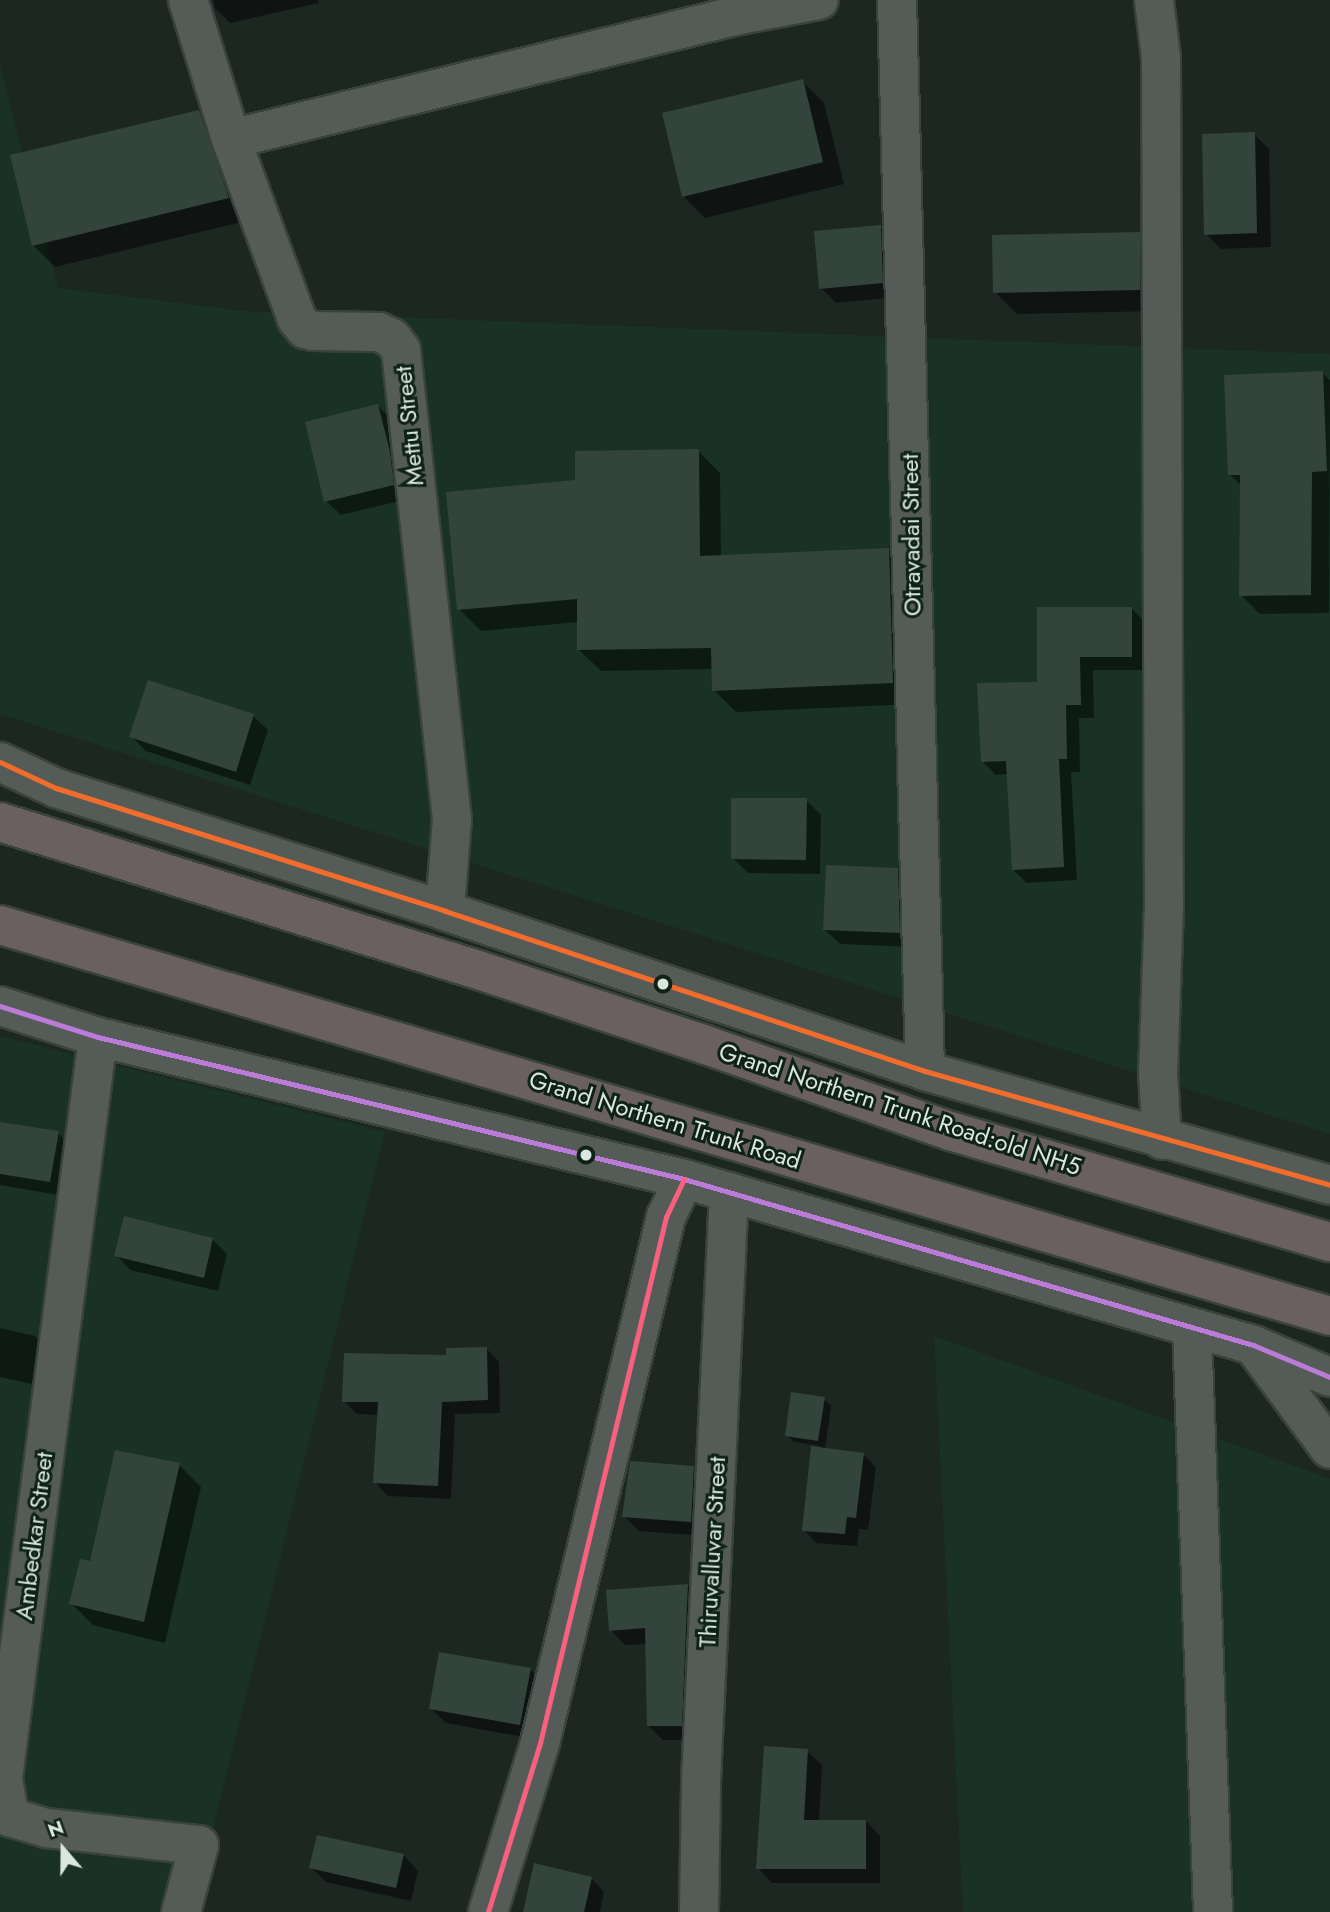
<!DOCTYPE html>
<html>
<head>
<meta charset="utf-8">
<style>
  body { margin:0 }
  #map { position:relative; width:1330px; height:1912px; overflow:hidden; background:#1d2722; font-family:Jost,sans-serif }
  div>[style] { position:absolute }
  .built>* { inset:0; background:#1a3225 }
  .shadow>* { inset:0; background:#0007 }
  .building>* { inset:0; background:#33443c }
  .roads { filter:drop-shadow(2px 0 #3a423d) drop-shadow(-2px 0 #3a423d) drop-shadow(0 2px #3a423d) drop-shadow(0 -2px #3a423d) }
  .street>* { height:38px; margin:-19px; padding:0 19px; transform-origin:19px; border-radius:19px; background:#555c58 }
  .secondary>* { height:38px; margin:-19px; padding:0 19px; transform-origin:19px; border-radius:19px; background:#555c58 }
  .highway>* { height:38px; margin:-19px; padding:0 19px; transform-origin:19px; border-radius:19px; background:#6a6061 }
  .bus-1>* { height:5px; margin:-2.5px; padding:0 2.5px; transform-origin:2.5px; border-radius:2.5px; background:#f36c2b }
  .bus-2>* { height:5px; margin:-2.5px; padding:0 2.5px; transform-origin:2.5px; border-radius:2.5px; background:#bd7bd9 }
  .bus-3>* { height:5px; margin:-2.5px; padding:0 2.5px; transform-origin:2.5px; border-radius:2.5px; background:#f8607d }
  .dots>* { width:19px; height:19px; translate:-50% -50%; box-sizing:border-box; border:4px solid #0f2217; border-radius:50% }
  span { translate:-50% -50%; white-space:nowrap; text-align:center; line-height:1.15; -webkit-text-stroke:6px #0f2217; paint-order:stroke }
  .street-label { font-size:24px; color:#dae6df }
  .north { position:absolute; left:28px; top:1814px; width:70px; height:70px; -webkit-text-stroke:5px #0f2217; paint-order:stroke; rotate:340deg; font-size:19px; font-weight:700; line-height:28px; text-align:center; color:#dae6df }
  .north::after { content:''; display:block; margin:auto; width:24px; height:32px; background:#dae6df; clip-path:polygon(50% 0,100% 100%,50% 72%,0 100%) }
</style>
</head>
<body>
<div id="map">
  <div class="built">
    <i style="clip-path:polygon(0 66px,58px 288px,243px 311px,1330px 354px,1330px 1134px,0 714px)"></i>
    <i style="clip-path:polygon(0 1036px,385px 1132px,193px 1912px,0 1912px)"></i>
    <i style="clip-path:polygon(934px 1336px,1330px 1479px,1330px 1912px,963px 1912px)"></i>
  </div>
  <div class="shadow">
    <i style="clip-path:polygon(213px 0,318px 0,319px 3px,230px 23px,215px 8px)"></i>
    <i style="clip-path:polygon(802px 81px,824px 103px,844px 184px,705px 218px,683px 196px)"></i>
    <i style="clip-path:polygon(199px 112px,220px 133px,250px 220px,55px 267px,33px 245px)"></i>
    <i style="clip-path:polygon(1254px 134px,1269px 149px,1271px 247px,1221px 249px,1206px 234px)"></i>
    <i style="clip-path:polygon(880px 227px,895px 242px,897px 297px,836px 303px,821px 288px)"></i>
    <i style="clip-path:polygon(1139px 234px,1161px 256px,1161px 311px,1017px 314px,995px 292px)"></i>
    <i style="clip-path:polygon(1322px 373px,1330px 380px,1329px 613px,1260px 614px,1241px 595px,1242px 486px,1230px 475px)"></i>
    <i style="clip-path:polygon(378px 406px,393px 421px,408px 499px,341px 515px,326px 501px)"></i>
    <i style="clip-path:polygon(698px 451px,720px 473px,721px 557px,889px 550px,911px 571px,914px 704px,736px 712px,714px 690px,713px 669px,601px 671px,579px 650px,579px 622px,481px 631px,459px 609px,577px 482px)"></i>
    <i style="clip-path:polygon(1132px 609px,1145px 622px,1145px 670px,1093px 670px,1094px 718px,1079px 718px,1080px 772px,1071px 772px,1077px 880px,1027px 883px,1013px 870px,1008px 774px,996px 775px,982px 761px,1038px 683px)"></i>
    <i style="clip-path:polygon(253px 716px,268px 730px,250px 785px,146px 751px,131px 736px)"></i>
    <i style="clip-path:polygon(806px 800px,821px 815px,820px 874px,748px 873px,733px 858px)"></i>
    <i style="clip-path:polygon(897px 870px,912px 885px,914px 947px,840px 944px,825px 930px)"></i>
    <i style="clip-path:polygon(0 1124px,58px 1133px,73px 1148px,64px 1196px,0 1185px)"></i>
    <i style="clip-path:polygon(212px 1239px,227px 1254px,218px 1291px,130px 1270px,116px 1255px)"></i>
    <i style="clip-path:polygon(0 1328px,35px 1336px,50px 1351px,41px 1386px,0 1377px)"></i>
    <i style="clip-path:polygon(486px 1348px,499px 1362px,500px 1413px,455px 1414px,451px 1499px,388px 1496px,375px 1482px,379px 1415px,357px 1414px,344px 1401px,448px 1357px)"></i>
    <i style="clip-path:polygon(824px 1399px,831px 1406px,825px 1450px,863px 1454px,876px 1467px,868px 1530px,859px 1529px,857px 1546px,816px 1543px,804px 1530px,821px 1446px,794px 1442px,787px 1435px)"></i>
    <i style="clip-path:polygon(179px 1465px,201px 1487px,165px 1643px,93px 1625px,71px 1603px,92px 1564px)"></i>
    <i style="clip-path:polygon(693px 1467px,708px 1482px,706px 1536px,639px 1531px,624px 1516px)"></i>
    <i style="clip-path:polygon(688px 1586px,702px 1601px,696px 1740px,663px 1740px,648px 1725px,647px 1644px,625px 1645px,611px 1630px)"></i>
    <i style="clip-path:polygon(530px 1669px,545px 1684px,534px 1739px,446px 1723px,431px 1709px)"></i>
    <i style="clip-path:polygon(807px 1751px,822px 1765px,819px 1821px,866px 1821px,880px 1836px,880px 1883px,772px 1883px,758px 1868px)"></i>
    <i style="clip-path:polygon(318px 1837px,404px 1856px,418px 1871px,411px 1901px,326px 1882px,311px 1867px)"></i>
    <i style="clip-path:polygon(591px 1878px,604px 1892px,600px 1912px,525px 1912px)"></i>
  </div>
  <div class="building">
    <i style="clip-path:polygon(803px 79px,823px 162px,682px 197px,662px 113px)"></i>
    <i style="clip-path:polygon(199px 110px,229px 198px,32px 246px,10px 155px)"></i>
    <i style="clip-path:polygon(1255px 132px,1257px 233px,1204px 235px,1202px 134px)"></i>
    <i style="clip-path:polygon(881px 225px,883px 283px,819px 289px,814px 231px)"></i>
    <i style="clip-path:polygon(1140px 232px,1140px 290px,993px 293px,992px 235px)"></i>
    <i style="clip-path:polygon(1323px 371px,1327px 471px,1312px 472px,1311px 595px,1239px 596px,1240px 475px,1228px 475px,1224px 375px)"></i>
    <i style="clip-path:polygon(378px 404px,390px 452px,394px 485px,324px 502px,305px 422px)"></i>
    <i style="clip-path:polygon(699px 449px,700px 556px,889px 548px,893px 683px,712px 691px,711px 648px,577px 650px,577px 599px,457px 610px,446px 492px,575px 480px,575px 451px)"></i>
    <i style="clip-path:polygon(1037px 607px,1132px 607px,1132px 657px,1080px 657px,1081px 705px,1066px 705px,1067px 759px,1059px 759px,1064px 867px,1012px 870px,1006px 761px,981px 762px,977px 683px,1037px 682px)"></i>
    <i style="clip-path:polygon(148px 680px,254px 714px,236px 772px,129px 737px)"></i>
    <i style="clip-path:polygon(731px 798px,807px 798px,806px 860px,731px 859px)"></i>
    <i style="clip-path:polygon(826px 865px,898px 868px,900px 933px,823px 930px)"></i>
    <i style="clip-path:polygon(0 1122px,59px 1131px,50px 1182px,0 1174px)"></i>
    <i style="clip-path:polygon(124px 1216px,213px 1238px,204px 1278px,114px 1256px)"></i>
    <i style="clip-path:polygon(487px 1347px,488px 1400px,442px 1402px,438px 1486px,373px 1483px,378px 1402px,342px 1402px,344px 1353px,446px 1355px,446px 1348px)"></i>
    <i style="clip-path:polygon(791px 1392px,825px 1397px,818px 1441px,785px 1436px)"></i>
    <i style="clip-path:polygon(811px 1446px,864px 1453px,856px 1518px,847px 1517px,845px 1534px,802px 1531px)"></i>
    <i style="clip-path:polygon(115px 1450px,180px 1463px,144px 1622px,69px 1604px,80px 1559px,90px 1561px)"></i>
    <i style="clip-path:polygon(630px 1461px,694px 1466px,691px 1522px,622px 1517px)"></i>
    <i style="clip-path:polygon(688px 1584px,682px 1726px,647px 1726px,645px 1628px,609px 1631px,606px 1590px)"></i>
    <i style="clip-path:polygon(439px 1652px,531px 1668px,520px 1725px,429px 1709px)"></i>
    <i style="clip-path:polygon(764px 1746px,808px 1749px,804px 1820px,866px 1820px,866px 1869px,756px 1869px)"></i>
    <i style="clip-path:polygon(317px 1835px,404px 1854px,396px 1888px,309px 1868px)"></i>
    <i style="clip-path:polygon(534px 1863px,592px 1877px,584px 1912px,523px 1912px)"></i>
  </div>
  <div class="roads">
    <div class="street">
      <i style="left:188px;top:0;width:145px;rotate:72.8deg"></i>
      <i style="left:231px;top:139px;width:192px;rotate:69.9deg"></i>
      <i style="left:297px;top:319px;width:13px;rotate:51deg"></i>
      <i style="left:305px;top:329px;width:8px;rotate:14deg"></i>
      <i style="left:313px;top:331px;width:66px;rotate:0.9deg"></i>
      <i style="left:379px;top:332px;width:14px;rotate:25deg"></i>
      <i style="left:392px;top:338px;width:15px;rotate:53deg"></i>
      <i style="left:401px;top:350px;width:472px;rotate:83.8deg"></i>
      <i style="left:452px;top:819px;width:92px;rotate:94.4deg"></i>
      <i style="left:1154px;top:0;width:58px;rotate:83.1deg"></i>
      <i style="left:1161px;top:58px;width:847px;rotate:89.8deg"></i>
      <i style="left:1164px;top:905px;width:168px;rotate:92deg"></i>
      <i style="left:1158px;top:1073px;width:67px;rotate:86.6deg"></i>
      <i style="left:231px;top:139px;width:523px;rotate:-13.72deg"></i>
      <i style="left:739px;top:15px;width:81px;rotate:-10.6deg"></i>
      <i style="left:98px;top:1037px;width:748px;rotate:97.3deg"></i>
      <i style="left:3px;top:1779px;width:39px;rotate:80deg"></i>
      <i style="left:10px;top:1817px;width:39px;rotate:17deg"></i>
      <i style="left:47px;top:1828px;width:153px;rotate:6.4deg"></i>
      <i style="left:199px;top:1845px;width:69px;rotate:105deg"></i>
      <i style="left:1192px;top:1328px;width:584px;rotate:87.94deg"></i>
      <i style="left:1253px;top:1345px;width:129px;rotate:53.5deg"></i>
      <i style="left:488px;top:1912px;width:177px;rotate:-72.9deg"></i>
      <i style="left:540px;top:1743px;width:541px;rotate:-76.53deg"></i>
      <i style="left:666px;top:1217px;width:42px;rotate:-64.7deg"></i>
      <i style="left:699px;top:1912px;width:132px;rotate:-89.1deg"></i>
      <i style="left:701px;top:1780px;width:589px;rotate:-87.27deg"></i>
    </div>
    <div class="secondary">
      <i style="left:897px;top:0;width:1071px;rotate:88.5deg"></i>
      <i style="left:0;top:762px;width:62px;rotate:24.9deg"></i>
      <i style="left:56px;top:788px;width:408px;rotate:17.5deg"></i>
      <i style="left:445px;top:911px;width:506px;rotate:18.43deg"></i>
      <i style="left:925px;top:1071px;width:421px;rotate:15.7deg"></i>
      <i style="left:0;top:1006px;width:103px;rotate:17.6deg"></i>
      <i style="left:98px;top:1037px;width:603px;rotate:13.62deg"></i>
      <i style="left:684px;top:1179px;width:593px;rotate:16.26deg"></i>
      <i style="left:1253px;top:1345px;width:83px;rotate:22.6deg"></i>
    </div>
    <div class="highway">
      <i style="left:0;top:822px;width:494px;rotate:17.2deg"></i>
      <i style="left:472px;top:968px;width:243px;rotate:18.2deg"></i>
      <i style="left:703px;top:1044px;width:262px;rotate:19.4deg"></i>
      <i style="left:950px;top:1131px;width:396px;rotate:16.3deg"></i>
      <i style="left:0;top:925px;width:1386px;rotate:16.38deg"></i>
    </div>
  </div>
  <div class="bus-1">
    <i style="left:0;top:762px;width:62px;rotate:24.9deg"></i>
    <i style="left:56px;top:788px;width:408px;rotate:17.5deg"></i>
    <i style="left:445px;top:911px;width:506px;rotate:18.43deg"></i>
    <i style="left:925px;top:1071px;width:421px;rotate:15.7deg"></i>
  </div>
  <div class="bus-2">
    <i style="left:0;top:1006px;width:103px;rotate:17.6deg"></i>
    <i style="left:98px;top:1037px;width:603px;rotate:13.62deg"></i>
    <i style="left:684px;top:1179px;width:593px;rotate:16.26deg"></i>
    <i style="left:1253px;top:1345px;width:83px;rotate:22.6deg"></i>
  </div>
  <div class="bus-3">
    <i style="left:488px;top:1912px;width:177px;rotate:-72.9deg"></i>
    <i style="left:540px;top:1743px;width:541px;rotate:-76.53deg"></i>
    <i style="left:666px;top:1217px;width:42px;rotate:-64.7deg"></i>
  </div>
  <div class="dots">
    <i style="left:663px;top:984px;background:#dae6df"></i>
    <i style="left:586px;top:1155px;background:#dae6df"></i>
  </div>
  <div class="street-label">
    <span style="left:409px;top:426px;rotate:-96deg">Mettu Street</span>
    <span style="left:911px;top:535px;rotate:-91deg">Otravadai Street</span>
    <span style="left:900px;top:1109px;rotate:18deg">Grand Northern Trunk Road:old NH5</span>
    <span style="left:665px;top:1120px;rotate:17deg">Grand Northern Trunk Road</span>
    <span style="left:34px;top:1536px;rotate:-83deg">Ambedkar Street</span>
    <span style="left:712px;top:1552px;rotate:-87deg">Thiruvalluvar Street</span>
  </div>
  <div class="north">N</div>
</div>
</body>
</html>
